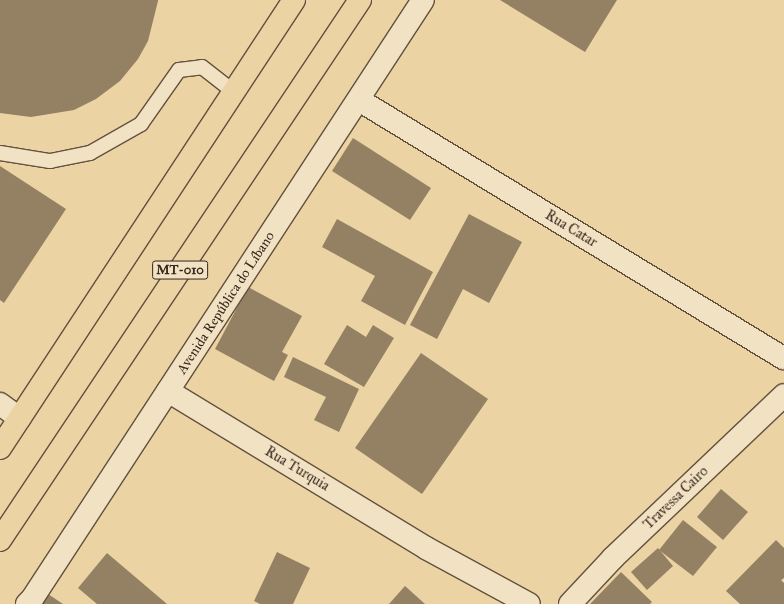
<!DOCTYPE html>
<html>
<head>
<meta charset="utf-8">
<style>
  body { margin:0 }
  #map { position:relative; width:784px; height:604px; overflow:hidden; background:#ebd3a4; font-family:"IM FELL Great Primer",serif }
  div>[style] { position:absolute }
  .building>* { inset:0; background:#948063 }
  .roads { filter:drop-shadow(1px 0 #63513e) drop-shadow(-1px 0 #63513e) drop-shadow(0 1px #63513e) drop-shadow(0 -1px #63513e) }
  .lane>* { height:14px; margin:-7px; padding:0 7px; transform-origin:7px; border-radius:7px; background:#f2e2c4 }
  .street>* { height:22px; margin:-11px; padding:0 11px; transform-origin:11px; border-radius:11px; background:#f2e2c4 }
  .primary>* { height:22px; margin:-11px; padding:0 11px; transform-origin:11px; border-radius:11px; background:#ebd3a4 }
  span { translate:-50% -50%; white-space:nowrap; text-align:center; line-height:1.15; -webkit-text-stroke:3px #f2e2c4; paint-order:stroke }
  .shield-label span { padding:1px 3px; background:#f2e2c4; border:1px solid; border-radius:3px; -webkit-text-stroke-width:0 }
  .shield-label { font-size:13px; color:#36261c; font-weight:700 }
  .street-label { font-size:14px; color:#36261c }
</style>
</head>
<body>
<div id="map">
  <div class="building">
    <i style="clip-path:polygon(0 0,158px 0,158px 1px,148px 41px,138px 59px,120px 81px,96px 99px,74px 110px,31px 117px,0 113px)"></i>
    <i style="clip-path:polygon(500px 0,617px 0,585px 52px)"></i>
    <i style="clip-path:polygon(353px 138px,431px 188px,410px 220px,332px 171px)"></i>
    <i style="clip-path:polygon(0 166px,66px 209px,4px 303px,0 300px)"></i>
    <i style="clip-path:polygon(469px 214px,522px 242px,489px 303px,463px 289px,437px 339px,410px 325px)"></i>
    <i style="clip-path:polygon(337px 219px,433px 272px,405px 325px,361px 301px,375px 276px,322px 247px)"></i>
    <i style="clip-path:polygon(248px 287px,302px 316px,282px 352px,288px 355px,274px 381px,215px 349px)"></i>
    <i style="clip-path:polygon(347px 325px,366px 337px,373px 325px,394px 338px,364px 387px,324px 364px)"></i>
    <i style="clip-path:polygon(421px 353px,488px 399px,422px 494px,355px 448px)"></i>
    <i style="clip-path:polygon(293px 357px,359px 389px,339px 432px,314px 420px,326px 397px,284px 377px)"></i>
    <i style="clip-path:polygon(721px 489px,748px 512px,723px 540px,697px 517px)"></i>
    <i style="clip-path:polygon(683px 520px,717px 547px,693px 576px,659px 550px)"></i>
    <i style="clip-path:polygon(776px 540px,784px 548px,784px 578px,781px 580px,784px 583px,784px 604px,740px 604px,726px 591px)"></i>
    <i style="clip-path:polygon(658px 548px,673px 566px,647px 590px,631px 572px)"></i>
    <i style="clip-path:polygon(277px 552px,310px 568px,293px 604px,260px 604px,254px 601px)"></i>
    <i style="clip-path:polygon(107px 553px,167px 604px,97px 604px,78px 588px)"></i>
    <i style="clip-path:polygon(621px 572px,652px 602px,650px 604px,590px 604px)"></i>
    <i style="clip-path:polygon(405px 586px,425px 604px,389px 604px)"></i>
    <i style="clip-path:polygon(48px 594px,63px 604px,41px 604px)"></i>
  </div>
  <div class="roads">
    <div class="lane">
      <i style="left:0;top:153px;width:51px;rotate:9.1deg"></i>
      <i style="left:50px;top:161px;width:41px;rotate:-11.3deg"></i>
      <i style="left:90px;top:153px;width:59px;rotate:-29.6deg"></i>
      <i style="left:141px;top:124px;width:66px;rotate:-54.9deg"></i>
      <i style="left:179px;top:70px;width:23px;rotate:-7deg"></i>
      <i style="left:202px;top:67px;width:41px;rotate:38deg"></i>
    </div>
    <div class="street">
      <i style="left:359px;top:100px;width:497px;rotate:31.3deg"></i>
      <i style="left:168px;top:391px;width:302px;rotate:31.3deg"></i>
      <i style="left:426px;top:548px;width:117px;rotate:28.5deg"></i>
      <i style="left:0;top:404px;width:24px;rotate:36deg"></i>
      <i style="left:27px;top:604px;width:7px;rotate:-45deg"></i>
      <i style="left:32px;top:599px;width:715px;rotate:-56.87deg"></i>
      <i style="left:570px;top:604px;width:63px;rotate:-46.9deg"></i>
      <i style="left:613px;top:558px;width:236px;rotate:-43.6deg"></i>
    </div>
    <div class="primary">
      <i style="left:0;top:448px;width:536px;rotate:-56.73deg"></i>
      <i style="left:0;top:540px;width:649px;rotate:-56.31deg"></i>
    </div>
  </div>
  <div class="shield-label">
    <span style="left:180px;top:270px">MT-010</span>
  </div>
  <div class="street-label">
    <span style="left:571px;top:229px;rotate:31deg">Rua Catar</span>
    <span style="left:226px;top:303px;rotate:-57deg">Avenida República do Líbano</span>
    <span style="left:297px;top:469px;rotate:31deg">Rua Turquia</span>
    <span style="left:676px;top:498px;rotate:-44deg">Travessa Cairo</span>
  </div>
</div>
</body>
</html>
